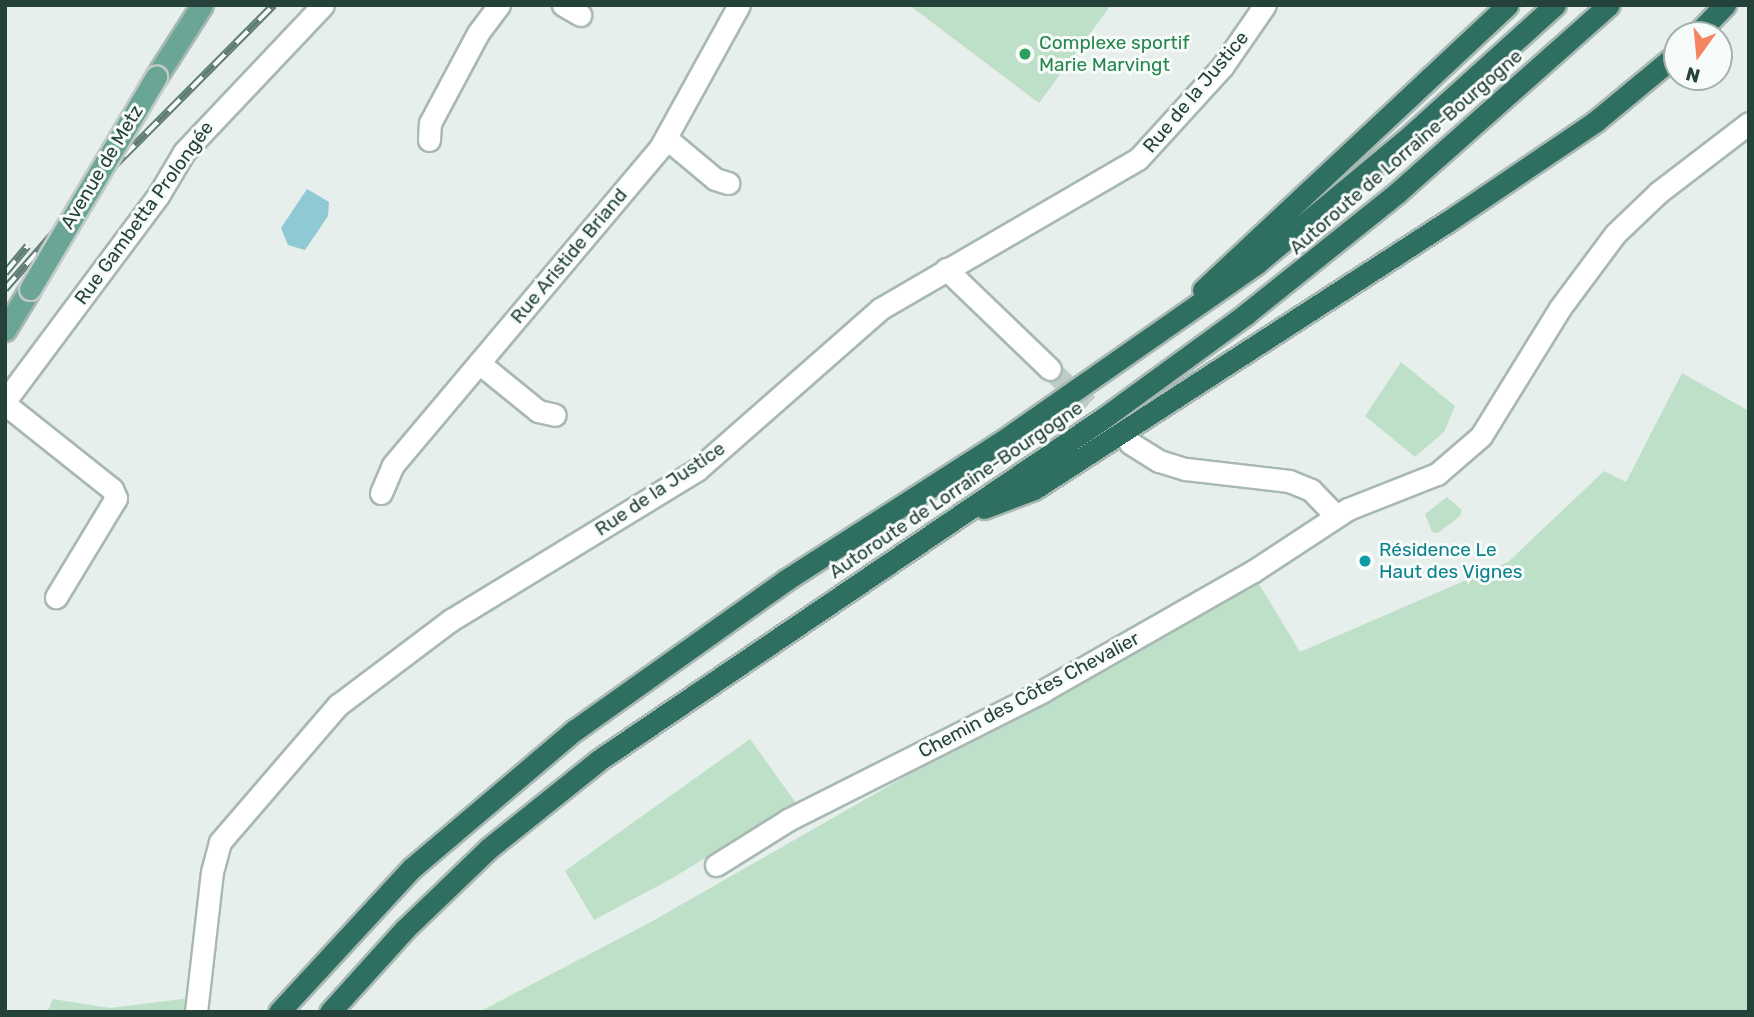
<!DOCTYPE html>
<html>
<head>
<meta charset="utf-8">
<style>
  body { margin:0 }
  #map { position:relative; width:1754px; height:1017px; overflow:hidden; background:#e6efeb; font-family:Rubik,sans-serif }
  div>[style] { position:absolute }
  .green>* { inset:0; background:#bfe0c8 }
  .water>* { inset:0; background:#8ec9d4 }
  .minor-tunnel>* { height:21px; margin-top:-10.5px; transform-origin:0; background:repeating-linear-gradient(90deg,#bfccc8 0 21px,transparent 0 31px) }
  .roads { filter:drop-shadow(2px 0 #a8b8b2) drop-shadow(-2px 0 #a8b8b2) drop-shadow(0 2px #a8b8b2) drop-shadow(0 -2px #a8b8b2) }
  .minor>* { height:21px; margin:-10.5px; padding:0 10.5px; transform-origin:10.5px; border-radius:10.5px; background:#fff }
  .major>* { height:21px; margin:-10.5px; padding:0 10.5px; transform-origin:10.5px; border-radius:10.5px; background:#6aa596 }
  .highway>* { height:21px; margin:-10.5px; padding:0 10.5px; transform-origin:10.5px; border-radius:10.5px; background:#2f6f62 }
  .rail>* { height:8px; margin-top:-4px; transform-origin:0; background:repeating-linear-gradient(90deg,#f7fbf9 0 16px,#5f7d75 0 32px); box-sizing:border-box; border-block:2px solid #5f7d75 }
  .bridges { filter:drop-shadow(2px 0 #c2cac8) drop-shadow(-2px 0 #c2cac8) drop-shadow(0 2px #c2cac8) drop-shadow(0 -2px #c2cac8) }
  .major-bridge>* { height:21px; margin:-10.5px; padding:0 10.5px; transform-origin:10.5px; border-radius:10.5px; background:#6aa596 }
  .dots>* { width:19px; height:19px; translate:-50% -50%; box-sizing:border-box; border:4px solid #f7fbf9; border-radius:50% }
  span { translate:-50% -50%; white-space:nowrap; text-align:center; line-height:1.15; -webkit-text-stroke:6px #f7fbf9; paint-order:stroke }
  .leisure-label { font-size:19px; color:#27864d }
  .left { translate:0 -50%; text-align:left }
  .street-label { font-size:19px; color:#24423a }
  .culture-label { font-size:19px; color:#0d838f }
  .frame { position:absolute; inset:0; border:7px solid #24423a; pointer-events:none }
  .north { position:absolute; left:1663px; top:21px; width:70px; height:70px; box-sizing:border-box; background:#f7fbf9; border:2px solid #a3b1ad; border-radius:50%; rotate:195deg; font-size:19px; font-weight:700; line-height:28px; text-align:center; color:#24423a }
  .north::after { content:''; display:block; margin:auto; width:24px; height:32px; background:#f4845f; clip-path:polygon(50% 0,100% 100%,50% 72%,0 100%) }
</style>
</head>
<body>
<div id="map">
  <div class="green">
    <i style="clip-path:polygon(909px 5px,1111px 5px,1039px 103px)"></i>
    <i style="clip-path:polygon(1401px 362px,1455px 406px,1444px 432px,1415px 457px,1365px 416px)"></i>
    <i style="clip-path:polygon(1682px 373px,1749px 411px,1749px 1012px,479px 1012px,649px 923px,1011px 716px,1259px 584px,1300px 652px,1508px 562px,1604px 471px,1626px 482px)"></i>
    <i style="clip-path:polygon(1447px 497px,1462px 510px,1460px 516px,1438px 533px,1432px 532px,1425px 514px)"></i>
    <i style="clip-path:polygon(750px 739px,796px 803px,669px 880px,594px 920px,565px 871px)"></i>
    <i style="clip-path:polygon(190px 998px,189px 1012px,47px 1012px,53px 999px,110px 1008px)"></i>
  </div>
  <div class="water">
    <i style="clip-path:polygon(307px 189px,329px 202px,328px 216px,305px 250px,288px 245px,281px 228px)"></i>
  </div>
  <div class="minor-tunnel">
    <i style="left:1050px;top:369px;width:90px;rotate:42.7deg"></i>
  </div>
  <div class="roads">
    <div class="minor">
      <i style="left:563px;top:5px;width:20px;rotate:30deg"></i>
      <i style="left:666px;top:138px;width:64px;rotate:39.9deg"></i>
      <i style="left:715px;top:179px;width:14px;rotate:17deg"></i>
      <i style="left:429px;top:140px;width:17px;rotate:-87deg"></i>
      <i style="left:430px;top:123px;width:102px;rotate:-61.9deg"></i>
      <i style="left:478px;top:33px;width:35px;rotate:-53deg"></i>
      <i style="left:946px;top:269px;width:144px;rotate:43.9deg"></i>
      <i style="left:479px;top:363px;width:76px;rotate:39.1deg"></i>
      <i style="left:538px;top:411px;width:17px;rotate:13deg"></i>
      <i style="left:5px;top:401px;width:256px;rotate:-53.3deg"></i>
      <i style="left:158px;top:196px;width:51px;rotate:-59.4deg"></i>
      <i style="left:184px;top:152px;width:202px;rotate:-46.6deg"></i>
      <i style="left:5px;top:404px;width:137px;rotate:38.5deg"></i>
      <i style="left:112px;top:489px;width:10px;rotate:66deg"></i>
      <i style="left:116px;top:498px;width:116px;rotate:121.2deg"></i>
      <i style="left:1130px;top:443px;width:34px;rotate:32deg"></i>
      <i style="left:1159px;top:461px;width:28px;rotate:17deg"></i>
      <i style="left:1186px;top:469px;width:104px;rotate:6.6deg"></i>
      <i style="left:1289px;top:481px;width:24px;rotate:22deg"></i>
      <i style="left:1311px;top:490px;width:36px;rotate:46deg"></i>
      <i style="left:381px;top:493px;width:30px;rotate:-67deg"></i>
      <i style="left:393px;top:465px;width:414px;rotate:-49.9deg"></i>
      <i style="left:660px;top:148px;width:163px;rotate:-61.1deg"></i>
      <i style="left:716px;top:865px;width:85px;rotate:-32deg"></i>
      <i style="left:788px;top:820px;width:286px;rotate:-26.8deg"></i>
      <i style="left:1043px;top:691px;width:241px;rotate:-29.7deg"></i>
      <i style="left:1252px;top:572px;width:115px;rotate:-33.3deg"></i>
      <i style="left:1348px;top:509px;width:96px;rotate:-21.5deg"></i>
      <i style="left:1437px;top:474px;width:58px;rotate:-40.8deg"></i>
      <i style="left:1481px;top:436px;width:150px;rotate:-58.3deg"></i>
      <i style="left:1560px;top:308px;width:92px;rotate:-53.4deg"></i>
      <i style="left:1615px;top:234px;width:61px;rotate:-43.7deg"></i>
      <i style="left:1659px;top:192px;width:113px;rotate:-37.5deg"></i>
      <i style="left:196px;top:1012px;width:141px;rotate:-83.5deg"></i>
      <i style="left:212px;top:872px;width:31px;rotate:-75deg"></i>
      <i style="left:220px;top:842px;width:181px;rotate:-49.3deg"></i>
      <i style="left:338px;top:705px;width:141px;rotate:-37deg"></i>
      <i style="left:451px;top:620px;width:289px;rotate:-31.4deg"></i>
      <i style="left:698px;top:469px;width:242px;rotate:-41.3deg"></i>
      <i style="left:880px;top:309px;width:298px;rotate:-30.2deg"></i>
      <i style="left:1138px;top:159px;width:125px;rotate:-47.6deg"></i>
      <i style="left:1222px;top:67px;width:75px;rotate:-55.3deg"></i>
    </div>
    <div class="major">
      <i style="left:156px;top:77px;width:85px;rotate:-57.4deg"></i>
      <i style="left:5px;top:330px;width:48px;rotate:-58.6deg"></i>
    </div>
    <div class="highway">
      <i style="left:1696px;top:35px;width:42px;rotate:-46deg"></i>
      <i style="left:1203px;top:290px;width:417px;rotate:-43.1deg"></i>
      <i style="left:984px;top:508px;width:53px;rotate:-20.8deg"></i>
      <i style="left:1034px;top:489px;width:492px;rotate:-32.9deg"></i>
      <i style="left:1447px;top:222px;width:180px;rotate:-34.1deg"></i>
      <i style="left:1596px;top:121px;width:105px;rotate:-39.6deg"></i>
      <i style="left:279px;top:1012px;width:196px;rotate:-47.3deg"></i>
      <i style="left:412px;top:868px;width:214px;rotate:-40.3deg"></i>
      <i style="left:575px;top:730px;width:259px;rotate:-35.4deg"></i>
      <i style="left:786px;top:580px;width:252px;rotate:-32.7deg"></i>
      <i style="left:998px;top:444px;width:316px;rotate:-34.9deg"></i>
      <i style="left:1257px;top:263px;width:200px;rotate:-39.7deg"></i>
      <i style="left:1411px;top:135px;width:194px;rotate:-42.1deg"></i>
      <i style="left:330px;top:1012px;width:112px;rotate:-47.9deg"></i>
      <i style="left:405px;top:929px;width:115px;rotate:-43.9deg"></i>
      <i style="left:488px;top:849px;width:142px;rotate:-38.7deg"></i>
      <i style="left:599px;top:760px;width:611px;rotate:-34.13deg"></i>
      <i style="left:1105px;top:417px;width:175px;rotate:-36.1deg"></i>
      <i style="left:1246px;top:314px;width:193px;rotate:-38.7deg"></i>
      <i style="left:1397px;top:193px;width:283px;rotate:-41.6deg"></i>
    </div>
  </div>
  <div class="rail">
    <i style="left:5px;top:273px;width:35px;rotate:-50deg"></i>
    <i style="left:5px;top:289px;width:146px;rotate:-48.9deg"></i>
    <i style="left:101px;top:179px;width:245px;rotate:-45.2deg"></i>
  </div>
  <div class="bridges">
    <div class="major-bridge">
      <i style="left:30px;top:289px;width:247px;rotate:-59.3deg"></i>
    </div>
  </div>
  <div class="dots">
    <i style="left:1025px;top:54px;background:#2e9e5b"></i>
    <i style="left:1365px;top:561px;background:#0f9aa8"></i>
  </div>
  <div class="leisure-label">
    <span class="left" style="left:1039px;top:54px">Complexe sportif<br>Marie Marvingt</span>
  </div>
  <div class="street-label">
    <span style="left:1196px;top:92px;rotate:-50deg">Rue de la Justice</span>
    <span style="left:1406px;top:152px;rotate:-41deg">Autoroute de Lorraine-Bourgogne</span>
    <span style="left:102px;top:167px;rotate:-59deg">Avenue de Metz</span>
    <span style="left:144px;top:213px;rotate:-54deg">Rue Gambetta Prolongée</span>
    <span style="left:569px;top:256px;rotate:-50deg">Rue Aristide Briand</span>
    <span style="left:660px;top:489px;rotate:-34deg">Rue de la Justice</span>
    <span style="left:956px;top:490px;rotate:-34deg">Autoroute de Lorraine-Bourgogne</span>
    <span style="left:1029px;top:695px;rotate:-28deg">Chemin des Côtes Chevalier</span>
  </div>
  <div class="culture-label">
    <span class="left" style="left:1379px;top:561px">Résidence Le<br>Haut des Vignes</span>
  </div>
  <div class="frame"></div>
  <div class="north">N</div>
</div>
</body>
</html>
